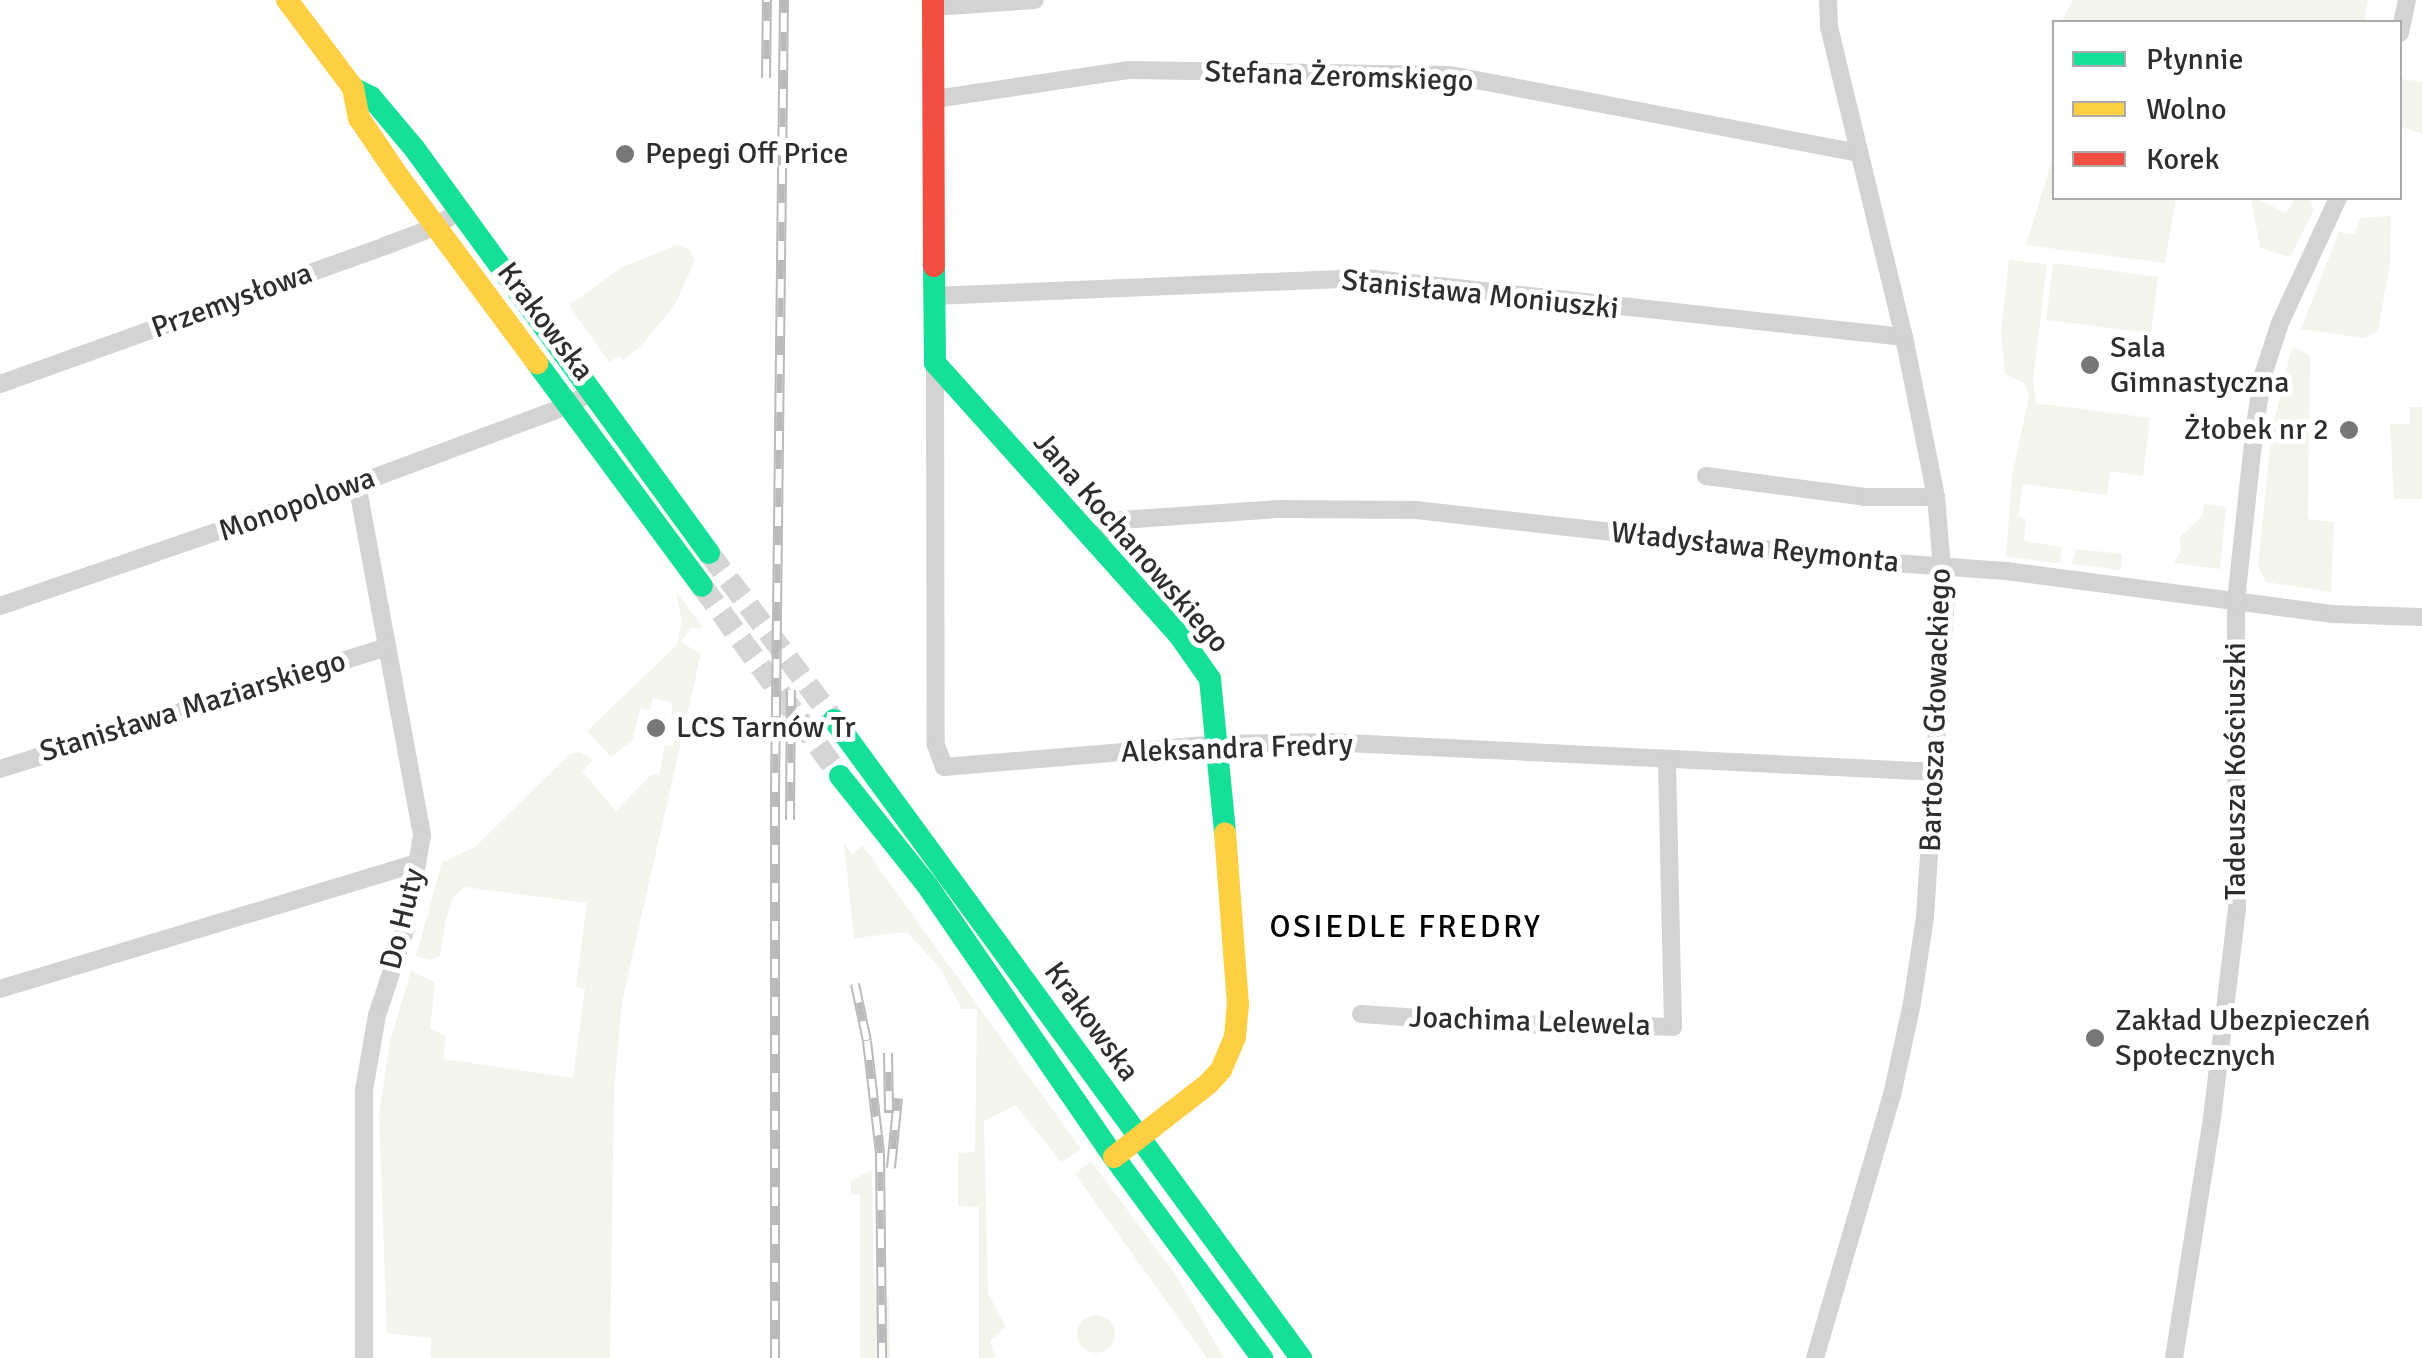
<!DOCTYPE html>
<html>
<head>
<meta charset="utf-8">
<style>
  body { margin:0 }
  #map { position:relative; width:2422px; height:1358px; overflow:hidden; background:#fff; font-family:Signika,sans-serif }
  div>[style] { position:absolute }
  .green>* { inset:0; background:#f1f5eb }
  .round { border-radius:50% }
  .secondary-tunnel>* { height:22px; margin-top:-11px; transform-origin:0; background:repeating-linear-gradient(90deg,#d5d5d5 0 22px,transparent 0 33px) }
  .street>* { height:18px; margin:-9px; padding:0 9px; transform-origin:9px; border-radius:9px; background:#d3d3d3 }
  .fast>* { height:22px; margin:-11px; padding:0 11px; transform-origin:11px; border-radius:11px; background:#16e098 }
  .slow>* { height:22px; margin:-11px; padding:0 11px; transform-origin:11px; border-radius:11px; background:#ffcf43 }
  .jam>* { height:22px; margin:-11px; padding:0 11px; transform-origin:11px; border-radius:11px; background:#f24e42 }
  .rail>* { height:10px; margin-top:-5px; transform-origin:0; background:repeating-linear-gradient(90deg,#fff 0 19px,#bababa 0 38px); box-sizing:border-box; border-block:2px solid #bababa }
  .dots>* { width:28px; height:28px; translate:-50% -50%; box-sizing:border-box; border:5px solid #fff; border-radius:50% }
  span { translate:-50% -50%; white-space:nowrap; text-align:center; line-height:1.15; -webkit-text-stroke:10px #fff; paint-order:stroke }
  .street-label { font-size:30px; color:#2e2e2e }
  .poi-label { font-size:30px; color:#2e2e2e }
  .left { translate:0 -50%; text-align:left }
  .right { translate:-100% -50%; text-align:right }
  .neighbourhood-label { font-size:32px; color:#000; letter-spacing:2.5px }
  .legend { position:absolute; left:2052px; top:20px; width:350px; height:180px; box-sizing:border-box; background:#fff; border:2px solid #ababab; margin:0; padding:12px 18px; list-style:none; font-size:30px; color:#2e2e2e }
  .legend li { display:flex; align-items:center; gap:20px; height:50px }
  .legend b { width:50px; border:2px solid #ababab }
</style>
</head>
<body>
<div id="map">
  <div class="green">
    <i style="clip-path:polygon(2073px 0,2368px 0,2364px 22px,2061px 22px)"></i>
    <i style="clip-path:polygon(2402px 79px,2422px 82px,2422px 134px,2400px 126px)"></i>
    <i style="clip-path:polygon(2054px 153px,2054px 198px,2176px 198px,2165px 263px,2026px 245px)"></i>
    <i style="clip-path:polygon(2251px 198px,2261px 198px,2261px 201px,2286px 213px,2295px 199px,2310px 199px,2314px 210px,2290px 257px,2260px 248px)"></i>
    <i style="clip-path:polygon(2391px 216px,2390px 263px,2378px 331px,2364px 338px,2301px 329px,2339px 232px,2355px 235px,2360px 218px)"></i>
    <i style="clip-path:polygon(676px 245px,689px 249px,695px 260px,675px 305px,640px 347px,623px 360px,619px 356px,609px 362px,569px 305px,621px 268px)"></i>
    <i style="clip-path:polygon(2009px 260px,2047px 264px,2033px 380px,2036px 403px,2150px 418px,2143px 476px,2110px 471px,2107px 495px,2023px 484px,2018px 517px,2026px 519px,2024px 541px,2062px 547px,2060px 563px,2006px 557px,2012px 476px,2029px 396px,2024px 383px,2005px 374px,2001px 332px)"></i>
    <i style="clip-path:polygon(2053px 263px,2158px 277px,2151px 333px,2046px 320px)"></i>
    <i style="clip-path:polygon(2292px 347px,2310px 355px,2308px 519px,2334px 522px,2331px 592px,2266px 582px,2258px 565px,2272px 429px)"></i>
    <i style="clip-path:polygon(2410px 407px,2422px 407px,2422px 499px,2394px 499px,2390px 424px,2410px 424px)"></i>
    <i style="clip-path:polygon(2204px 504px,2226px 507px,2220px 569px,2174px 563px,2181px 551px,2180px 537px,2202px 516px)"></i>
    <i style="clip-path:polygon(2076px 549px,2122px 554px,2121px 570px,2072px 564px)"></i>
    <i style="clip-path:polygon(676px 591px,703px 628px,691px 628px,681px 642px,701px 654px,622px 1002px,614px 1090px,610px 1358px,431px 1358px,431px 1338px,387px 1333px,379px 1114px,390px 1041px,411px 971px,435px 982px,430px 1029px,446px 1036px,443px 1059px,573px 1078px,585px 989px,576px 987px,587px 903px,465px 887px,454px 896px,446px 918px,440px 956px,430px 960px,416px 956px,442px 862px,475px 847px,570px 754px,580px 752px,593px 760px,582px 771px,616px 811px,652px 774px,659px 775px,665px 745px,673px 746px,679px 718px,671px 715px,673px 703px,653px 698px,650px 710px,640px 708px,633px 739px,611px 757px,587px 731px,677px 645px,682px 621px)"></i>
    <i style="clip-path:polygon(844px 843px,852px 855px,863px 846px,1081px 1149px,1061px 1162px,1016px 1105px,984px 1121px,988px 1293px,1006px 1327px,990px 1340px,995px 1358px,979px 1358px,979px 1207px,958px 1206px,958px 1153px,975px 1152px,977px 1009px,962px 1009px,940px 968px,907px 932px,854px 938px)"></i>
    <i style="clip-path:polygon(1091px 1161px,1175px 1274px,1224px 1358px,1207px 1358px,1075px 1174px)"></i>
    <i style="clip-path:polygon(872px 1170px,874px 1287px,880px 1298px,889px 1297px,890px 1358px,860px 1358px,860px 1195px,851px 1194px,851px 1181px)"></i>
    <i class="round" style="left:1077px;top:1315px;width:38px;height:38px"></i>
  </div>
  <div class="secondary-tunnel">
    <i style="left:709px;top:553px;width:209px;rotate:53.2deg"></i>
    <i style="left:702px;top:586px;width:235px;rotate:54deg"></i>
  </div>
  <div class="street">
    <i style="left:934px;top:7px;width:101px;rotate:-4deg"></i>
    <i style="left:2400px;top:33px;width:34px;rotate:-78deg"></i>
    <i style="left:935px;top:99px;width:195px;rotate:-8.5deg"></i>
    <i style="left:1128px;top:70px;width:322px;rotate:0.9deg"></i>
    <i style="left:1450px;top:75px;width:416px;rotate:10.8deg"></i>
    <i style="left:934px;top:296px;width:431px;rotate:-2.4deg"></i>
    <i style="left:1365px;top:278px;width:542px;rotate:6.25deg"></i>
    <i style="left:935px;top:363px;width:382px;rotate:89.9deg"></i>
    <i style="left:936px;top:745px;width:23px;rotate:70deg"></i>
    <i style="left:944px;top:767px;width:275px;rotate:-4.8deg"></i>
    <i style="left:1218px;top:744px;width:108px;rotate:-1.1deg"></i>
    <i style="left:1326px;top:742px;width:612px;rotate:2.81deg"></i>
    <i style="left:0;top:384px;width:409px;rotate:-19.7deg"></i>
    <i style="left:385px;top:246px;width:53px;rotate:-20.8deg"></i>
    <i style="left:435px;top:227px;width:30px;rotate:-34deg"></i>
    <i style="left:1706px;top:476px;width:160px;rotate:7.5deg"></i>
    <i style="left:1865px;top:497px;width:71px"></i>
    <i style="left:357px;top:484px;width:357px;rotate:79.5deg"></i>
    <i style="left:422px;top:835px;width:94px;rotate:99.8deg"></i>
    <i style="left:406px;top:928px;width:92px;rotate:108.4deg"></i>
    <i style="left:377px;top:1015px;width:76px;rotate:99.8deg"></i>
    <i style="left:364px;top:1090px;width:268px;rotate:90deg"></i>
    <i style="left:1093px;top:539px;width:34px;rotate:-34deg"></i>
    <i style="left:1121px;top:520px;width:157px;rotate:-4deg"></i>
    <i style="left:1278px;top:509px;width:138px;rotate:0.4deg"></i>
    <i style="left:1416px;top:510px;width:467px;rotate:6.4deg"></i>
    <i style="left:1880px;top:562px;width:126px;rotate:4.1deg"></i>
    <i style="left:2006px;top:571px;width:328px;rotate:7.5deg"></i>
    <i style="left:2331px;top:614px;width:91px;rotate:1.9deg"></i>
    <i style="left:0;top:606px;width:377px;rotate:-18.9deg"></i>
    <i style="left:357px;top:484px;width:226px;rotate:-20.4deg"></i>
    <i style="left:569px;top:405px;width:24px;rotate:-30deg"></i>
    <i style="left:0;top:769px;width:406px;rotate:-17.5deg"></i>
    <i style="left:0;top:989px;width:436px;rotate:-16.8deg"></i>
    <i style="left:1361px;top:1014px;width:148px;rotate:3.9deg"></i>
    <i style="left:1509px;top:1024px;width:164px;rotate:1deg"></i>
    <i style="left:1673px;top:1027px;width:266px;rotate:-91.3deg"></i>
    <i style="left:1815px;top:1358px;width:274px;rotate:-73.7deg"></i>
    <i style="left:1892px;top:1095px;width:94px;rotate:-77.7deg"></i>
    <i style="left:1912px;top:1003px;width:87px;rotate:-81.4deg"></i>
    <i style="left:1925px;top:917px;width:314px;rotate:-86.3deg"></i>
    <i style="left:1945px;top:604px;width:107px;rotate:-94.8deg"></i>
    <i style="left:1936px;top:497px;width:163px;rotate:-101.3deg"></i>
    <i style="left:1904px;top:337px;width:319px;rotate:-103.6deg"></i>
    <i style="left:1829px;top:27px;width:27px;rotate:-92deg"></i>
    <i style="left:2174px;top:1358px;width:243px;rotate:-81deg"></i>
    <i style="left:2212px;top:1118px;width:210px;rotate:-83.2deg"></i>
    <i style="left:2237px;top:909px;width:309px;rotate:-90.2deg"></i>
    <i style="left:2236px;top:600px;width:176px;rotate:-83.8deg"></i>
    <i style="left:2255px;top:425px;width:51px;rotate:-80.9deg"></i>
    <i style="left:2263px;top:375px;width:55px;rotate:-71.9deg"></i>
    <i style="left:2280px;top:323px;width:138px;rotate:-65.1deg"></i>
  </div>
  <div class="fast">
    <i style="left:353px;top:88px;width:20px;rotate:27deg"></i>
    <i style="left:371px;top:97px;width:67px;rotate:49.9deg"></i>
    <i style="left:414px;top:148px;width:501px;rotate:53.93deg"></i>
    <i style="left:934px;top:266px;width:97px;rotate:89.4deg"></i>
    <i style="left:935px;top:363px;width:365px;rotate:48.1deg"></i>
    <i style="left:1179px;top:635px;width:54px;rotate:54.8deg"></i>
    <i style="left:1210px;top:679px;width:155px;rotate:84.4deg"></i>
    <i style="left:537px;top:363px;width:277px;rotate:53.5deg"></i>
    <i style="left:834px;top:720px;width:791px;rotate:53.8deg"></i>
    <i style="left:840px;top:776px;width:139px;rotate:51.4deg"></i>
    <i style="left:927px;top:885px;width:330px;rotate:55.5deg"></i>
    <i style="left:1114px;top:1157px;width:250px;rotate:53.6deg"></i>
  </div>
  <div class="slow">
    <i style="left:287px;top:0;width:110px;rotate:53.1deg"></i>
    <i style="left:353px;top:88px;width:31px;rotate:79deg"></i>
    <i style="left:359px;top:118px;width:71px;rotate:55.9deg"></i>
    <i style="left:399px;top:177px;width:232px;rotate:53.4deg"></i>
    <i style="left:1114px;top:1157px;width:119px;rotate:-37.8deg"></i>
    <i style="left:1208px;top:1084px;width:19px;rotate:-47deg"></i>
    <i style="left:1221px;top:1070px;width:36px;rotate:-67deg"></i>
    <i style="left:1235px;top:1037px;width:32px;rotate:-85deg"></i>
    <i style="left:1238px;top:1005px;width:172px;rotate:-94.3deg"></i>
  </div>
  <div class="jam">
    <i style="left:933px;top:0;width:266px;rotate:89.8deg"></i>
  </div>
  <div class="rail">
    <i style="left:766px;top:78px;width:78px;rotate:-89.3deg"></i>
    <i style="left:790px;top:820px;width:130px;rotate:-89.6deg"></i>
    <i style="left:855px;top:984px;width:58px;rotate:78.1deg"></i>
    <i style="left:867px;top:1041px;width:113px;rotate:83.4deg"></i>
    <i style="left:880px;top:1153px;width:205px;rotate:89.4deg"></i>
    <i style="left:888px;top:1053px;width:60px;rotate:89deg"></i>
    <i style="left:891px;top:1168px;width:70px;rotate:-84.3deg"></i>
    <i style="left:775px;top:1358px;width:566px;rotate:-90deg"></i>
    <i style="left:775px;top:792px;width:792px;rotate:-89.35deg"></i>
  </div>
  <div class="dots">
    <i style="left:625px;top:154px;background:#777"></i>
    <i style="left:2090px;top:365px;background:#777"></i>
    <i style="left:2349px;top:430px;background:#777"></i>
    <i style="left:656px;top:728px;background:#777"></i>
    <i style="left:2095px;top:1038px;background:#777"></i>
  </div>
  <div class="street-label">
    <span style="left:1339px;top:77px;rotate:2deg">Stefana Żeromskiego</span>
    <span style="left:1480px;top:295px;rotate:6deg">Stanisława Moniuszki</span>
    <span style="left:232px;top:301px;rotate:-20deg">Przemysłowa</span>
    <span style="left:545px;top:322px;rotate:53deg">Krakowska</span>
    <span style="left:297px;top:505px;rotate:-20deg">Monopolowa</span>
    <span style="left:1131px;top:543px;rotate:49deg">Jana Kochanowskiego</span>
    <span style="left:1755px;top:548px;rotate:6deg">Władysława Reymonta</span>
    <span style="left:193px;top:707px;rotate:-17deg">Stanisława Maziarskiego</span>
    <span style="left:1936px;top:710px;rotate:-88deg">Bartosza Głowackiego</span>
    <span style="left:1237px;top:749px;rotate:-2deg">Aleksandra Fredry</span>
    <span style="left:2236px;top:771px;rotate:-90deg">Tadeusza Kościuszki</span>
    <span style="left:403px;top:919px;rotate:-76deg">Do Huty</span>
    <span style="left:1091px;top:1022px;rotate:54deg">Krakowska</span>
    <span style="left:1530px;top:1022px;rotate:2deg">Joachima Lelewela</span>
  </div>
  <div class="poi-label">
    <span class="left" style="left:645px;top:154px">Pepegi Off Price</span>
    <span class="left" style="left:2110px;top:365px">Sala<br>Gimnastyczna</span>
    <span class="right" style="left:2329px;top:430px">Żłobek nr 2</span>
    <span class="left" style="left:676px;top:728px">LCS Tarnów Tr</span>
    <span class="left" style="left:2115px;top:1038px">Zakład Ubezpieczeń<br>Społecznych</span>
  </div>
  <div class="neighbourhood-label">
    <span style="left:1406px;top:927px">OSIEDLE FREDRY</span>
  </div>
  <ul class="legend">
  <li><b style="height:12px;background:#16e098"></b>Płynnie</li>
  <li><b style="height:12px;background:#ffcf43"></b>Wolno</li>
  <li><b style="height:12px;background:#f24e42"></b>Korek</li>
  </ul>
</div>
</body>
</html>
